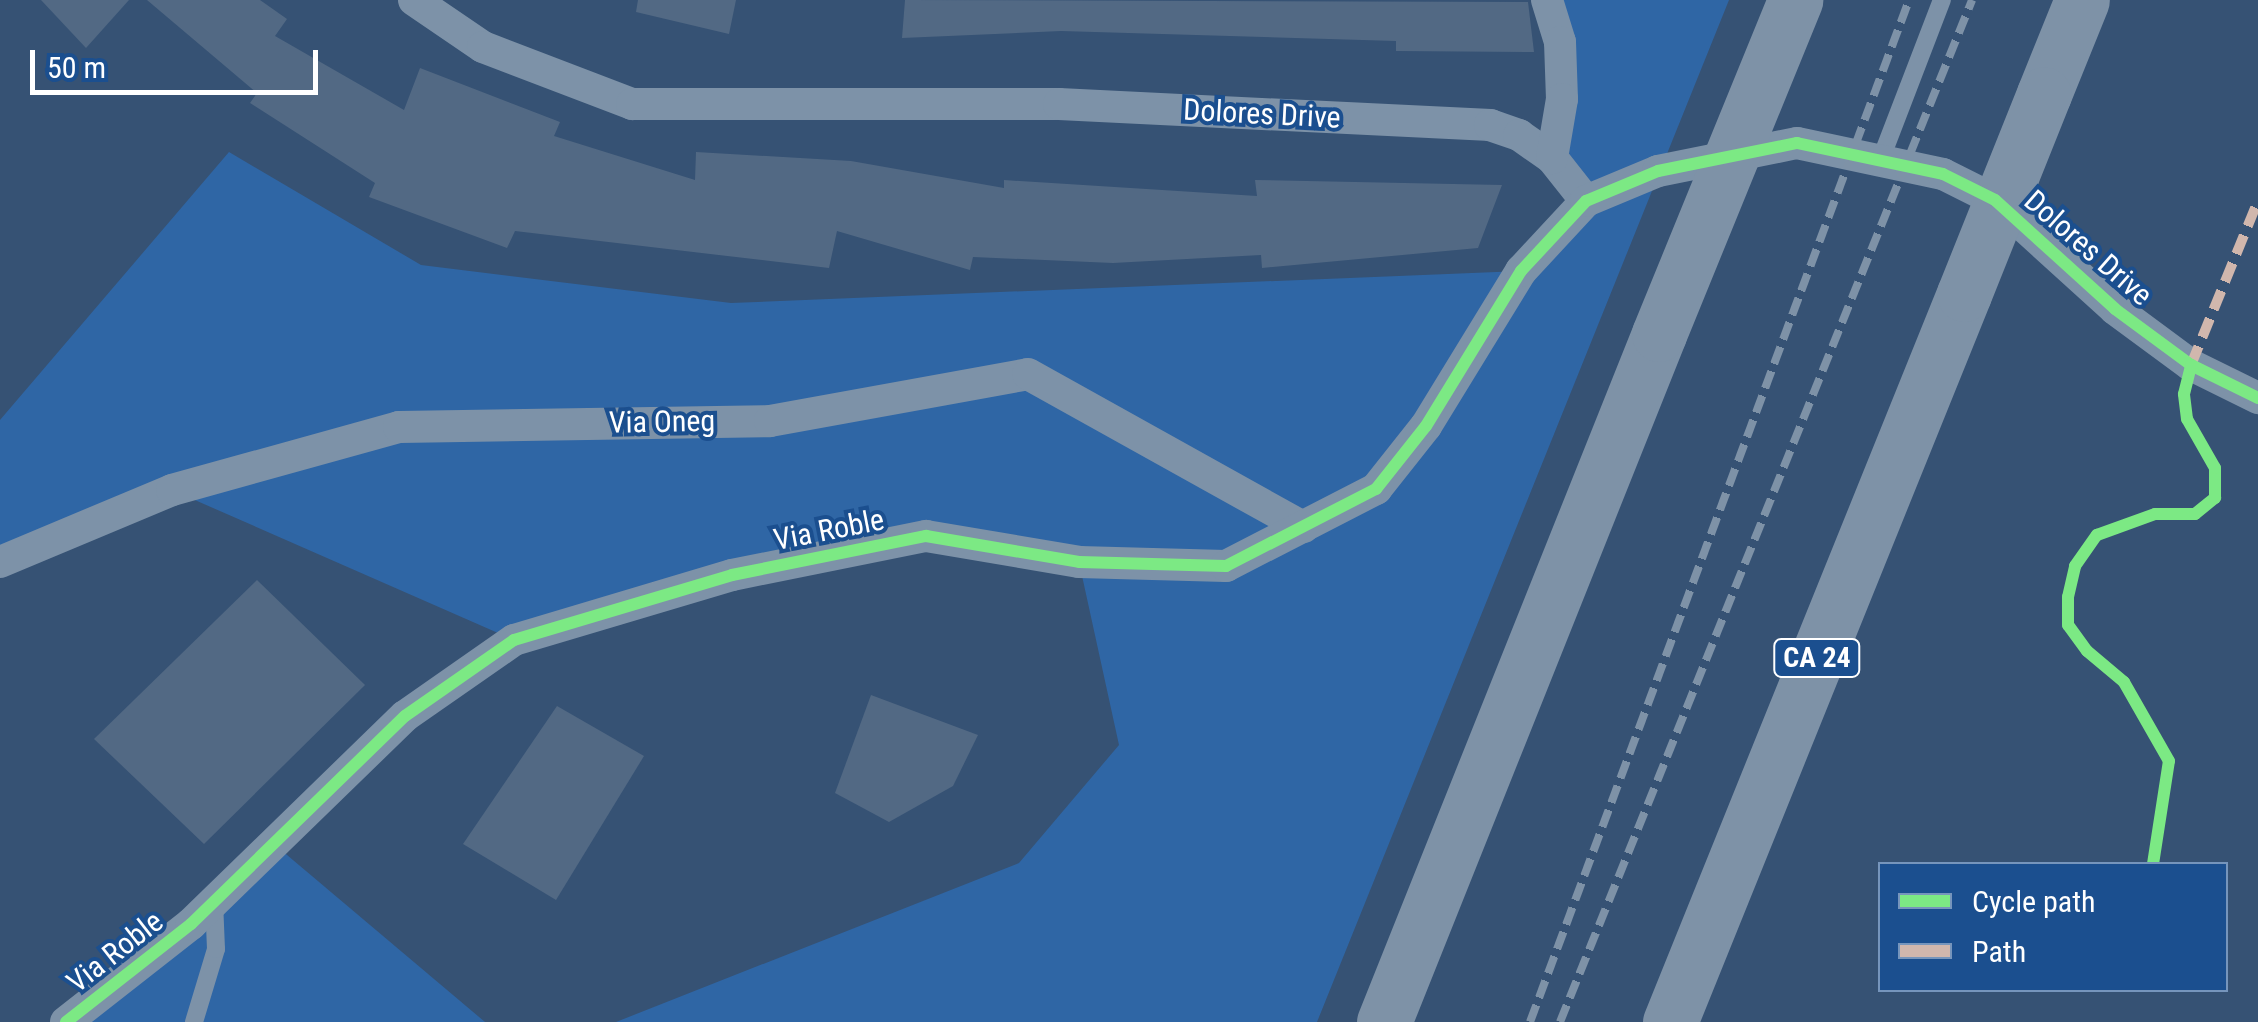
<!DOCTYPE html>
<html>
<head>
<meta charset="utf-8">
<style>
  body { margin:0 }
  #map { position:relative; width:2258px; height:1022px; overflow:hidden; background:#365274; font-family:"Roboto Condensed",sans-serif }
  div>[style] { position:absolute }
  .green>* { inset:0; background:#2f66a5 }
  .building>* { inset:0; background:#526984 }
  .service>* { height:18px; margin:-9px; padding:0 9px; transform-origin:9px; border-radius:9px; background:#7d92a8 }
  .minor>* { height:32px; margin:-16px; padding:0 16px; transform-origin:16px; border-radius:16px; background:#7d92a8 }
  .motorway>* { height:55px; margin:-27.5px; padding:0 27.5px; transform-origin:27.5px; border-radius:27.5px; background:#7e92a7 }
  .rail>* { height:8px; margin-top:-4px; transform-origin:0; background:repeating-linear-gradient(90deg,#7e92a7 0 18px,transparent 0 26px) }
  .motorway-bridge>* { height:55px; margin:-27.5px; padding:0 27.5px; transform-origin:27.5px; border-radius:27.5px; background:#7e92a7 }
  .quiet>* { height:10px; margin-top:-5px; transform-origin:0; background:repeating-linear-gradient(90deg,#d1b7ad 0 20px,transparent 0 30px) }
  .cycleway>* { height:12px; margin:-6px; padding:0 6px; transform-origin:6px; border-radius:6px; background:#7ce984 }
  span { translate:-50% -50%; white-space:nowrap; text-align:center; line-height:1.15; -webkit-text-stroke:8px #1b4f8f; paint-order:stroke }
  .shield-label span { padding:2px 8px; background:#1b4f8f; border:2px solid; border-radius:8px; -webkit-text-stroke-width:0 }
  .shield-label { font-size:28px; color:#fff; font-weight:700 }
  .street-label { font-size:30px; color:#fff }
  .legend { position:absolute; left:1878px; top:862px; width:350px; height:130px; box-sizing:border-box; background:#1b4f8f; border:2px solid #7695bc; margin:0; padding:12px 18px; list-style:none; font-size:30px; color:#fff }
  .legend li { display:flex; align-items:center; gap:20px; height:50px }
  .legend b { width:50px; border:2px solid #7695bc }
  .scale { position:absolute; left:30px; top:50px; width:288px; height:45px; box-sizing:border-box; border:5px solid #fff; border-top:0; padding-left:12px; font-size:30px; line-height:35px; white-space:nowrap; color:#fff; -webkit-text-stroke:8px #1b4f8f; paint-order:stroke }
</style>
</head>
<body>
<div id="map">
  <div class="green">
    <i style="clip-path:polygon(1546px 0,1729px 0,1317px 1022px,616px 1022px,1019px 863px,1119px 745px,1079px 562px,926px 536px,514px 640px,172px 490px,0 562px,0 420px,229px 152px,421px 265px,731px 303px,1521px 271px,1579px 192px,1546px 151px)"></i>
    <i style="clip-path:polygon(274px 844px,485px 1022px,66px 1022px)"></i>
  </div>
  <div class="building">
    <i style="clip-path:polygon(41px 0,129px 0,86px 48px)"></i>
    <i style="clip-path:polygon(147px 0,260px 0,287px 19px,275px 36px,404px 110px,420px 68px,560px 122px,554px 136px,695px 180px,696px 152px,851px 161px,1004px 188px,1004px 180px,1257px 196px,1255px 180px,1502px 185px,1478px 248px,1262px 268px,1261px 255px,1113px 263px,973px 257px,970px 270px,837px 231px,829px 268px,515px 231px,507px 248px,369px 197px,375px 183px,250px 103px,257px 93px)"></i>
    <i style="clip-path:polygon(638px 0,736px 0,729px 34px,636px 12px)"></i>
    <i style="clip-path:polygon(905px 0,1528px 2px,1534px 52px,1396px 51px,1396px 41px,1061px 31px,902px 38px)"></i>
    <i style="clip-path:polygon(257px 580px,365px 685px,204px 844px,94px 739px)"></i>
    <i style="clip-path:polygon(871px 695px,978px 735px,953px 786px,889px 822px,835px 793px)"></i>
    <i style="clip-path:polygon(557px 706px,644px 756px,556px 900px,463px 844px)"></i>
  </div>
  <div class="service">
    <i style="left:1882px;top:156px;width:167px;rotate:-69deg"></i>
    <i style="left:194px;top:1022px;width:76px;rotate:-73.2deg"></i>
    <i style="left:216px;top:949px;width:47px;rotate:-92.4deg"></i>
  </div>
  <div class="minor">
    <i style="left:414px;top:0;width:83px;rotate:34.3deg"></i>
    <i style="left:483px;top:47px;width:160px;rotate:20.9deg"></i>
    <i style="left:632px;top:104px;width:427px"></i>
    <i style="left:1059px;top:104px;width:432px;rotate:2.8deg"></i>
    <i style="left:1490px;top:125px;width:31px;rotate:19deg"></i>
    <i style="left:1519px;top:135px;width:40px;rotate:34.9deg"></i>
    <i style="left:1552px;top:158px;width:55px;rotate:51.7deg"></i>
    <i style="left:1547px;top:0;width:44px;rotate:72.8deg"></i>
    <i style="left:1560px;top:42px;width:57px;rotate:88deg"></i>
    <i style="left:1562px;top:99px;width:60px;rotate:99.6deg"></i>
    <i style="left:0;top:562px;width:186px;rotate:-22.7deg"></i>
    <i style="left:172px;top:490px;width:236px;rotate:-15.5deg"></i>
    <i style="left:399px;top:427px;width:371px;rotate:-0.9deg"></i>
    <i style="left:770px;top:421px;width:262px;rotate:-10.3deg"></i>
    <i style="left:1028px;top:374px;width:315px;rotate:29.1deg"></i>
    <i style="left:66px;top:1022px;width:159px;rotate:-38.1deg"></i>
    <i style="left:191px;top:924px;width:298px;rotate:-44.2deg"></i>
    <i style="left:405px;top:716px;width:133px;rotate:-34.9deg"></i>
    <i style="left:514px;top:640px;width:227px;rotate:-16.6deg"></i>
    <i style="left:732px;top:575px;width:198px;rotate:-11.4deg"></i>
    <i style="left:926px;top:536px;width:155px;rotate:9.6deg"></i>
    <i style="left:1079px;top:562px;width:147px;rotate:1.6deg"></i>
    <i style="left:1226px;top:566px;width:169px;rotate:-27.2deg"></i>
    <i style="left:1376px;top:489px;width:80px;rotate:-51.6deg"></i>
    <i style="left:1426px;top:426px;width:182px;rotate:-58.5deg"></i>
    <i style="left:1521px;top:271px;width:96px;rotate:-47.1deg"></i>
    <i style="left:1586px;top:201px;width:78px;rotate:-22.6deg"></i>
    <i style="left:1658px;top:171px;width:142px;rotate:-11.4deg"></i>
    <i style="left:1797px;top:143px;width:149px;rotate:12deg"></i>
    <i style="left:1943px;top:174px;width:58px;rotate:26.6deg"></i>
    <i style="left:1995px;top:200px;width:162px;rotate:42.2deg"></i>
    <i style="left:2115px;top:309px;width:94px;rotate:36.4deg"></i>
    <i style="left:2191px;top:365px;width:75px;rotate:26.2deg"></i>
  </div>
  <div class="motorway">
    <i style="left:2044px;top:94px;width:101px;rotate:-68deg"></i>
    <i style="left:1384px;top:1022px;width:741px;rotate:-68.21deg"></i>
    <i style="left:1670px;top:1022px;width:785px;rotate:-68.01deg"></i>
  </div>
  <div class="rail">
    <i style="left:1530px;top:1022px;width:1090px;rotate:-69.65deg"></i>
    <i style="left:1560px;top:1022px;width:1102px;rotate:-68.04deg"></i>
  </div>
  <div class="motorway-bridge">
    <i style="left:1964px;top:294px;width:215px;rotate:-68.2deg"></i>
    <i style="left:1659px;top:334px;width:361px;rotate:-67.8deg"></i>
  </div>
  <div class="quiet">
    <i style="left:2191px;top:365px;width:177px;rotate:-67.8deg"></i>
  </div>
  <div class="cycleway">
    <i style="left:2153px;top:864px;width:104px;rotate:-81.2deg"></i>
    <i style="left:2169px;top:761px;width:91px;rotate:-119.7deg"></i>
    <i style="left:2124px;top:682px;width:48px;rotate:-140deg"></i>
    <i style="left:2087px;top:651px;width:32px;rotate:-126deg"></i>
    <i style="left:2068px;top:625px;width:28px;rotate:-90deg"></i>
    <i style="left:2068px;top:597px;width:32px;rotate:-77deg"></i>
    <i style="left:2075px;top:566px;width:38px;rotate:-55deg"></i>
    <i style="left:2097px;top:535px;width:62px;rotate:-19.9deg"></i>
    <i style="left:2155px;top:514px;width:40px"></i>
    <i style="left:2195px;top:514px;width:26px;rotate:-39deg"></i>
    <i style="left:2215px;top:498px;width:30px;rotate:-90deg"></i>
    <i style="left:2215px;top:468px;width:56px;rotate:-119.7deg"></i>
    <i style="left:2187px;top:419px;width:25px;rotate:-97deg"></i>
    <i style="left:2184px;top:394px;width:30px;rotate:-76deg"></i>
    <i style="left:66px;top:1022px;width:159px;rotate:-38.1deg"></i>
    <i style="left:191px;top:924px;width:298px;rotate:-44.2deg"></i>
    <i style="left:405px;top:716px;width:133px;rotate:-34.9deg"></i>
    <i style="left:514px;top:640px;width:227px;rotate:-16.6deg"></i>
    <i style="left:732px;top:575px;width:198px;rotate:-11.4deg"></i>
    <i style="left:926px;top:536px;width:155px;rotate:9.6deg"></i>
    <i style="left:1079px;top:562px;width:147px;rotate:1.6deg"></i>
    <i style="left:1226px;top:566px;width:169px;rotate:-27.2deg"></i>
    <i style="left:1376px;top:489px;width:80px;rotate:-51.6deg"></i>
    <i style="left:1426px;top:426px;width:182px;rotate:-58.5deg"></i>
    <i style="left:1521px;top:271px;width:96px;rotate:-47.1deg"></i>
    <i style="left:1586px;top:201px;width:78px;rotate:-22.6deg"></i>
    <i style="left:1658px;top:171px;width:142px;rotate:-11.4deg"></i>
    <i style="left:1797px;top:143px;width:149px;rotate:12deg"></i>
    <i style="left:1943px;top:174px;width:58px;rotate:26.6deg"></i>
    <i style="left:1995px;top:200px;width:162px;rotate:42.2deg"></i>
    <i style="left:2115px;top:309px;width:94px;rotate:36.4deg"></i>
    <i style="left:2191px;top:365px;width:75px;rotate:26.2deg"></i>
  </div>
  <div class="shield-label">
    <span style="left:1817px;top:658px">CA 24</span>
  </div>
  <div class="street-label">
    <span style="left:1262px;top:114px;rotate:3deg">Dolores Drive</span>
    <span style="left:2088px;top:248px;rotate:41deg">Dolores Drive</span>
    <span style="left:662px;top:422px;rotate:-1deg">Via Oneg</span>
    <span style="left:829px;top:530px;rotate:-11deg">Via Roble</span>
    <span style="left:115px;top:952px;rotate:-38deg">Via Roble</span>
  </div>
  <ul class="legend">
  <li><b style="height:12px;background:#7ce984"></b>Cycle path</li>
  <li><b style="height:12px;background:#d1b7ad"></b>Path</li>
  </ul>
  <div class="scale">50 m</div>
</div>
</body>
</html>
